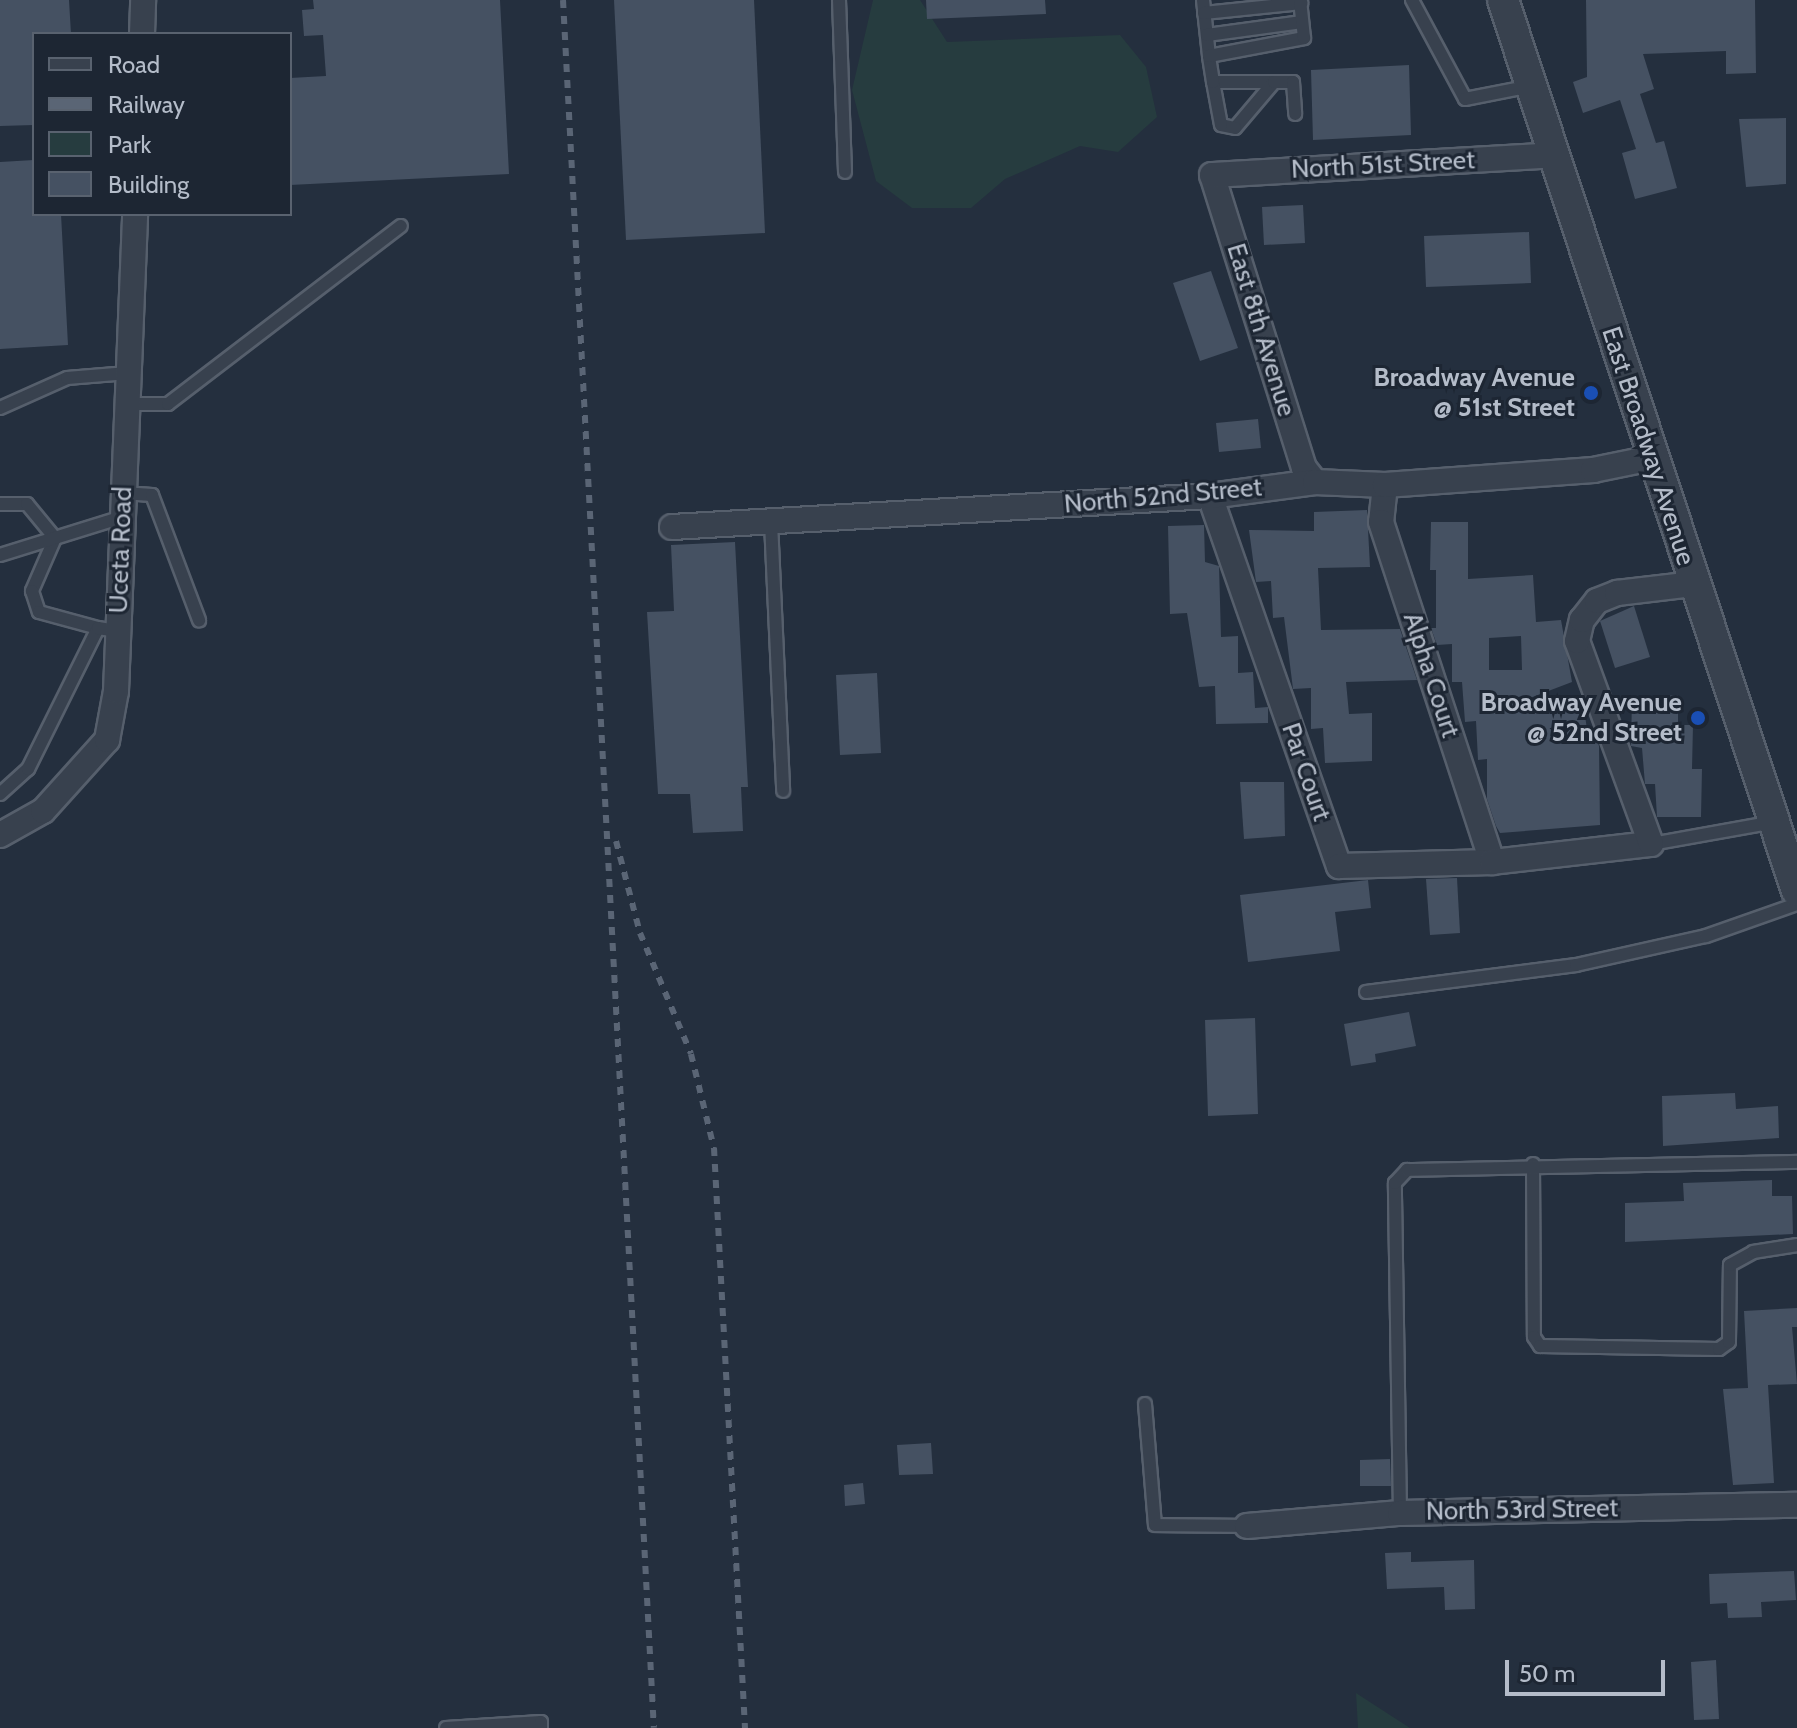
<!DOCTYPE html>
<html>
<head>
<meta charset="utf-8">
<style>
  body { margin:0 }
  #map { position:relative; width:1797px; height:1728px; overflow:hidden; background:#242f3e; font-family:Cabin,sans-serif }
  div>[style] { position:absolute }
  .green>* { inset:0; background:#263c3f }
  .building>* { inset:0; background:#455162 }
  .roads { filter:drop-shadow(2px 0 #565f6c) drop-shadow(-2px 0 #565f6c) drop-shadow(0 2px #565f6c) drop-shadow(0 -2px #565f6c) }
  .service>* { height:12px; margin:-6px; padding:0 6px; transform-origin:6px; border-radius:6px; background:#38414e }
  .minor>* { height:24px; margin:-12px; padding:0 12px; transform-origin:12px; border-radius:12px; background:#38414e }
  .tertiary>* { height:30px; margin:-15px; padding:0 15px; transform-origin:15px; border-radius:15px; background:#38414e }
  .rail>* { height:6px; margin-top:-3px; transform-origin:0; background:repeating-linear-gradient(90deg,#5a6575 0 8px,transparent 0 16px) }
  .dots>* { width:22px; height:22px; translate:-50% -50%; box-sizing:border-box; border:4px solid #1d2633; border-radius:50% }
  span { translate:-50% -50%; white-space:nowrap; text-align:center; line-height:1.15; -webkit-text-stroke:6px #1d2633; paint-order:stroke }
  .street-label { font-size:26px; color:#b4bcc9 }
  .poi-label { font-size:26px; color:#b4bcc9; font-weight:700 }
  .right { translate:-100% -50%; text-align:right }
  .legend { position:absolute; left:32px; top:32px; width:260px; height:184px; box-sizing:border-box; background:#1d2633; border:2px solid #59626f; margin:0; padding:10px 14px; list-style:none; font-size:24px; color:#b4bcc9 }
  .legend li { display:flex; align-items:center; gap:16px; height:40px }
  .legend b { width:40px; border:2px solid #59626f }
  .scale { position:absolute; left:1505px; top:1660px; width:160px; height:36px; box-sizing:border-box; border:4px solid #b4bcc9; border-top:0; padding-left:10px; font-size:24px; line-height:28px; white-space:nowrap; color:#b4bcc9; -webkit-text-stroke:6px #1d2633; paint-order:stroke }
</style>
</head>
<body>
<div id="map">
  <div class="green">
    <i style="clip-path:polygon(873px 0,920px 0,947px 42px,1120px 35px,1146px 67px,1157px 117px,1118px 152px,1080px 146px,1005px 179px,971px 208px,912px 208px,876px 181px,852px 90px)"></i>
    <i style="clip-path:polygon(1356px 1693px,1359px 1695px,1410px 1728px,1358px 1728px)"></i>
  </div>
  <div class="building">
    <i style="clip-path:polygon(0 0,69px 0,71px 34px,34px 34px,34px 125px,0 126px)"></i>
    <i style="clip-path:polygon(313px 0,500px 0,509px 174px,290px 185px,290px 78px,326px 76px,323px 35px,304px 36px,302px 10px,314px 9px)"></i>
    <i style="clip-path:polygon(614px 0,754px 0,765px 233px,626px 240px)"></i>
    <i style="clip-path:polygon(926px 0,1045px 0,1046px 14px,927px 19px)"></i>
    <i style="clip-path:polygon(1586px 0,1755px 0,1756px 73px,1726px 74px,1726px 51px,1643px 54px,1654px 89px,1640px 94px,1656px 143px,1664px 141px,1677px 188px,1635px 199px,1622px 153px,1636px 149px,1620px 100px,1583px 113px,1573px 82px,1587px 77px)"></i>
    <i style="clip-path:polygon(1409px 65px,1411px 135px,1313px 140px,1311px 70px)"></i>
    <i style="clip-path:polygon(1786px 118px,1786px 184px,1746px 187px,1739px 119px)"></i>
    <i style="clip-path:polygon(34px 160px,34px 214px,61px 214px,68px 345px,0 349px,0 162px)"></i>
    <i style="clip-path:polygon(1303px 205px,1305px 243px,1264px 245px,1262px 207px)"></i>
    <i style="clip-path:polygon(1529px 232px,1531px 283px,1426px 287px,1424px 236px)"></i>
    <i style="clip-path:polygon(1211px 271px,1238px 348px,1200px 361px,1173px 283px)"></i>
    <i style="clip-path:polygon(1258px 419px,1261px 448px,1219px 452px,1216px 423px)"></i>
    <i style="clip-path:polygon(1367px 510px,1370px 567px,1318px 568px,1321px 630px,1400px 629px,1417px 680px,1346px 682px,1349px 714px,1372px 713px,1372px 761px,1325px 763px,1323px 728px,1311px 729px,1311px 688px,1293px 689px,1284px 617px,1273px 618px,1271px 581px,1256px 582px,1249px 530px,1314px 531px,1314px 512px)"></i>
    <i style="clip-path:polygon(evenodd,1431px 522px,1468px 522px,1468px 579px,1533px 575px,1536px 622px,1561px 620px,1572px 682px,1514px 704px,1583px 700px,1587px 730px,1593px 730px,1599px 746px,1600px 825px,1500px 833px,1496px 826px,1487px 799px,1487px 759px,1478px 760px,1476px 721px,1465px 722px,1462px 682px,1452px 682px,1452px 644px,1437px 645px,1431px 628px,1436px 628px,1436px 570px,1430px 570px,1431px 522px,1521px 636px,1522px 670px,1489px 670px,1489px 638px,1521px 636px)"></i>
    <i style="clip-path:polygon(1204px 525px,1205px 562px,1219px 566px,1221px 637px,1238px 636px,1238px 673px,1253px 672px,1255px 708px,1268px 707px,1268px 723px,1216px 724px,1215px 686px,1199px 687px,1187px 613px,1170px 614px,1168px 526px)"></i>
    <i style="clip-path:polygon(735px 542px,748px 787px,741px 787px,743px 831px,693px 833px,690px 794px,658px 794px,647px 612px,674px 611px,671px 545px)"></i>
    <i style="clip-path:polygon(1634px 606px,1650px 657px,1615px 668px,1600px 621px)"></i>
    <i style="clip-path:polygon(877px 673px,881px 753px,840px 755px,836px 675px)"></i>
    <i style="clip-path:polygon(1678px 695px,1678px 725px,1693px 725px,1692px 769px,1702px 769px,1701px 817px,1657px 817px,1655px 784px,1645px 784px,1642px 748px,1631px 746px,1632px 698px)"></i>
    <i style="clip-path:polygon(1240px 782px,1284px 782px,1285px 836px,1244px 839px)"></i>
    <i style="clip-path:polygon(1457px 878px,1460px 933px,1430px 935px,1426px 879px)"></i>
    <i style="clip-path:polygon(1368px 880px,1371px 908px,1335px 912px,1340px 951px,1248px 962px,1240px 895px)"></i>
    <i style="clip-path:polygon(1409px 1012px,1416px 1046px,1375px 1054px,1376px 1062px,1351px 1066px,1344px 1024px)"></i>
    <i style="clip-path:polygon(1255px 1018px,1258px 1114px,1208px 1116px,1205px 1020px)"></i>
    <i style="clip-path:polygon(1735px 1093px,1736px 1109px,1778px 1106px,1779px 1138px,1663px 1146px,1662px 1096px)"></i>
    <i style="clip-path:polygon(1772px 1180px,1772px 1196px,1792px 1196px,1793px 1234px,1625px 1242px,1625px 1203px,1684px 1201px,1683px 1183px)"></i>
    <i style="clip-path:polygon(1797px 1308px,1797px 1327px,1792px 1327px,1797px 1384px,1768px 1385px,1774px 1483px,1733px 1485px,1723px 1389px,1748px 1388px,1744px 1311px)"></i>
    <i style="clip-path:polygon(931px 1443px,933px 1474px,899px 1475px,897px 1445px)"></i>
    <i style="clip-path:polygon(1390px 1459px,1391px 1486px,1360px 1486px,1360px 1460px)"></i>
    <i style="clip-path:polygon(863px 1483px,865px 1504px,845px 1506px,844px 1485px)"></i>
    <i style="clip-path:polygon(1411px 1552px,1411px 1562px,1474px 1560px,1475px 1609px,1445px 1610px,1444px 1587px,1387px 1589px,1385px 1553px)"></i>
    <i style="clip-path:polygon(1794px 1571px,1796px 1600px,1761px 1602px,1762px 1617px,1728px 1618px,1727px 1603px,1710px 1604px,1709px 1574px)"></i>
    <i style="clip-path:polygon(1716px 1660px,1719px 1719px,1694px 1720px,1691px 1662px)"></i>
  </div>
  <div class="roads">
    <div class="service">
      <i style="left:839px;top:0;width:172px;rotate:88deg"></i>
      <i style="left:1203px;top:0;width:56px;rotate:83.9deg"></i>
      <i style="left:1412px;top:0;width:112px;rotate:61.8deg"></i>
      <i style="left:1465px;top:99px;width:67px;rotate:-11.1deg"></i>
      <i style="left:1204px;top:13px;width:98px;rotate:-5.9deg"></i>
      <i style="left:1207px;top:35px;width:96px;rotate:-7.8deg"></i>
      <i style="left:1213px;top:82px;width:61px"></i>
      <i style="left:1274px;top:82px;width:60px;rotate:130.3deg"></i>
      <i style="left:1235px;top:128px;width:14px;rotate:-168deg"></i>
      <i style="left:1221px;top:125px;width:44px;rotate:-100.5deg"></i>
      <i style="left:1213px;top:82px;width:26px;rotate:-99deg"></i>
      <i style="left:1209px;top:56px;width:97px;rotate:-10.7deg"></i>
      <i style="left:1304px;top:38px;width:38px;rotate:-96deg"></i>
      <i style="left:1274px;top:82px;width:19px"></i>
      <i style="left:1293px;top:82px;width:32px;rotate:86deg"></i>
      <i style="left:127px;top:404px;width:41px"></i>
      <i style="left:168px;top:404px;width:293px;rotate:-37.4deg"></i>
      <i style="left:0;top:408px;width:73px;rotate:-24.1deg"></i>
      <i style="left:67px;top:378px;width:61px;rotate:-4.7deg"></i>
      <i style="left:123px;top:493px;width:29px;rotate:4deg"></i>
      <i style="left:152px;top:495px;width:134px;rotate:69.4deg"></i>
      <i style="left:0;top:504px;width:27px"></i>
      <i style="left:27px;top:504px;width:44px;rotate:50.5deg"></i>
      <i style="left:55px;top:538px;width:58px;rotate:113.5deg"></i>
      <i style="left:32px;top:591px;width:22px;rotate:72deg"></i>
      <i style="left:39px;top:612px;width:61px;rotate:15.2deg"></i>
      <i style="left:771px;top:522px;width:269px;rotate:87.4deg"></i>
      <i style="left:0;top:555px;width:129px;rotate:-17.2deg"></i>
      <i style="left:0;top:794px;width:38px;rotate:-42deg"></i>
      <i style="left:28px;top:769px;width:157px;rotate:-63.6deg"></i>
      <i style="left:98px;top:628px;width:20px;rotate:9deg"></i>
      <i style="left:1651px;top:844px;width:125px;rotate:-10.1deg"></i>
      <i style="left:1366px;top:992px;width:212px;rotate:-7.3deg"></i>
      <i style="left:1576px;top:965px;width:133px;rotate:-12.6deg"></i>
      <i style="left:1706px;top:936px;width:96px;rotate:-19.4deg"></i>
      <i style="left:1533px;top:1164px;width:173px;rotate:89.7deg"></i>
      <i style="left:1534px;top:1337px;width:11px;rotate:56deg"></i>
      <i style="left:1540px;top:1346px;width:179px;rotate:1deg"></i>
      <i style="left:1719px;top:1349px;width:12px;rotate:-35deg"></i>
      <i style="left:1729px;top:1342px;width:77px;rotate:-89.3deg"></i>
      <i style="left:1730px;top:1265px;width:26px;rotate:-29deg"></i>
      <i style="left:1753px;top:1252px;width:45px;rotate:-9deg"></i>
      <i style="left:1145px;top:1404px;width:121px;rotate:85.3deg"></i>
      <i style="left:1155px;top:1525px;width:92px;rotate:0.6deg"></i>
      <i style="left:1400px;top:1513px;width:330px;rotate:-90.9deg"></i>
      <i style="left:1395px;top:1183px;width:18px;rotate:-47deg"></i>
      <i style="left:1407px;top:1170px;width:390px;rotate:-1.2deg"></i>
      <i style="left:446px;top:1728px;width:95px;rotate:-3.6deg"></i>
      <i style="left:541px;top:1722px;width:6px;rotate:90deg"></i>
    </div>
    <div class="minor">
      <i style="left:142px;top:34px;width:34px;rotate:-88deg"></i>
      <i style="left:1315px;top:482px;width:18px;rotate:-128deg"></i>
      <i style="left:1304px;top:468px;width:307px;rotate:-107.4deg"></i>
      <i style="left:1212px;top:175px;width:343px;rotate:-3.3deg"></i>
      <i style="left:1385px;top:485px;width:37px;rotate:96deg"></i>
      <i style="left:1381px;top:522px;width:358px;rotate:71.9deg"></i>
      <i style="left:1210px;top:496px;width:392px;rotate:70.8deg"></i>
      <i style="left:1339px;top:866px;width:153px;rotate:-1.5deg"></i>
      <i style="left:1492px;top:862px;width:160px;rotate:-6.5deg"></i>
      <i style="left:1651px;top:844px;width:216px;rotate:-110deg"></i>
      <i style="left:1577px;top:641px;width:22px;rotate:-77deg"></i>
      <i style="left:1582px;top:620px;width:24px;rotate:-52deg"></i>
      <i style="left:1597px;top:601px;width:22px;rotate:-22deg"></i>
      <i style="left:1617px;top:593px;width:78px;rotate:-6.7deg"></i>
      <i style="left:672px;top:527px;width:539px;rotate:-3.3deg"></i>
      <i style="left:1210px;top:496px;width:106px;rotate:-7.6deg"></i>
      <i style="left:1315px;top:482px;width:70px;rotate:2.5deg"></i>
      <i style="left:1385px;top:485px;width:209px;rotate:-4.1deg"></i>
      <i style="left:1593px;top:470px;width:60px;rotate:-11.5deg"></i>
      <i style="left:0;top:835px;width:49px;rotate:-29.2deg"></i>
      <i style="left:43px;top:811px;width:96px;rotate:-48deg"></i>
      <i style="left:107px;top:740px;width:50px;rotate:-79.6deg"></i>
      <i style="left:116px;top:691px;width:477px;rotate:-87.7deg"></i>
      <i style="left:1247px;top:1526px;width:154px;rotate:-4.9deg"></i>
      <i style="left:1400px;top:1513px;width:397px;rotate:-1.2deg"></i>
    </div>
    <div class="tertiary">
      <i style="left:1503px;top:0;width:938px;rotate:71.74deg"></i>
    </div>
  </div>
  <div class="rail">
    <i style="left:563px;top:0;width:1730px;rotate:86.99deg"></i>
    <i style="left:616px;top:841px;width:95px;rotate:75.4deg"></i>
    <i style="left:640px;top:933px;width:131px;rotate:67.1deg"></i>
    <i style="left:691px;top:1054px;width:97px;rotate:76.3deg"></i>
    <i style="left:714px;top:1148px;width:581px;rotate:86.94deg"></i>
  </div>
  <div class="dots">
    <i style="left:1591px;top:393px;background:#1a4fb4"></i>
    <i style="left:1698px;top:718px;background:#1a4fb4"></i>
  </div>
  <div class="street-label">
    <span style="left:1383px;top:165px;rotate:-3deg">North 51st Street</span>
    <span style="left:1261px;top:330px;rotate:73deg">East 8th Avenue</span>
    <span style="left:1648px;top:446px;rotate:72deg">East Broadway Avenue</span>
    <span style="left:1163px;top:496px;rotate:-5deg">North 52nd Street</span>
    <span style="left:121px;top:550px;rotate:-88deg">Uceta Road</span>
    <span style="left:1431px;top:675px;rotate:72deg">Alpha Court</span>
    <span style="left:1306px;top:772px;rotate:71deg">Par Court</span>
    <span style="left:1522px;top:1510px;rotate:-1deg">North 53rd Street</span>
  </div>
  <div class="poi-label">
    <span class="right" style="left:1575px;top:393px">Broadway Avenue<br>@ 51st Street</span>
    <span class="right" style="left:1682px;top:718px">Broadway Avenue<br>@ 52nd Street</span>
  </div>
  <ul class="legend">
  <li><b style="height:10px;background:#38414e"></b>Road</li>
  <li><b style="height:10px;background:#5a6575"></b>Railway</li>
  <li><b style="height:22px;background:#263c3f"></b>Park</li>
  <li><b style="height:22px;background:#455162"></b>Building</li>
  </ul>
  <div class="scale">50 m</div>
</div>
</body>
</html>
